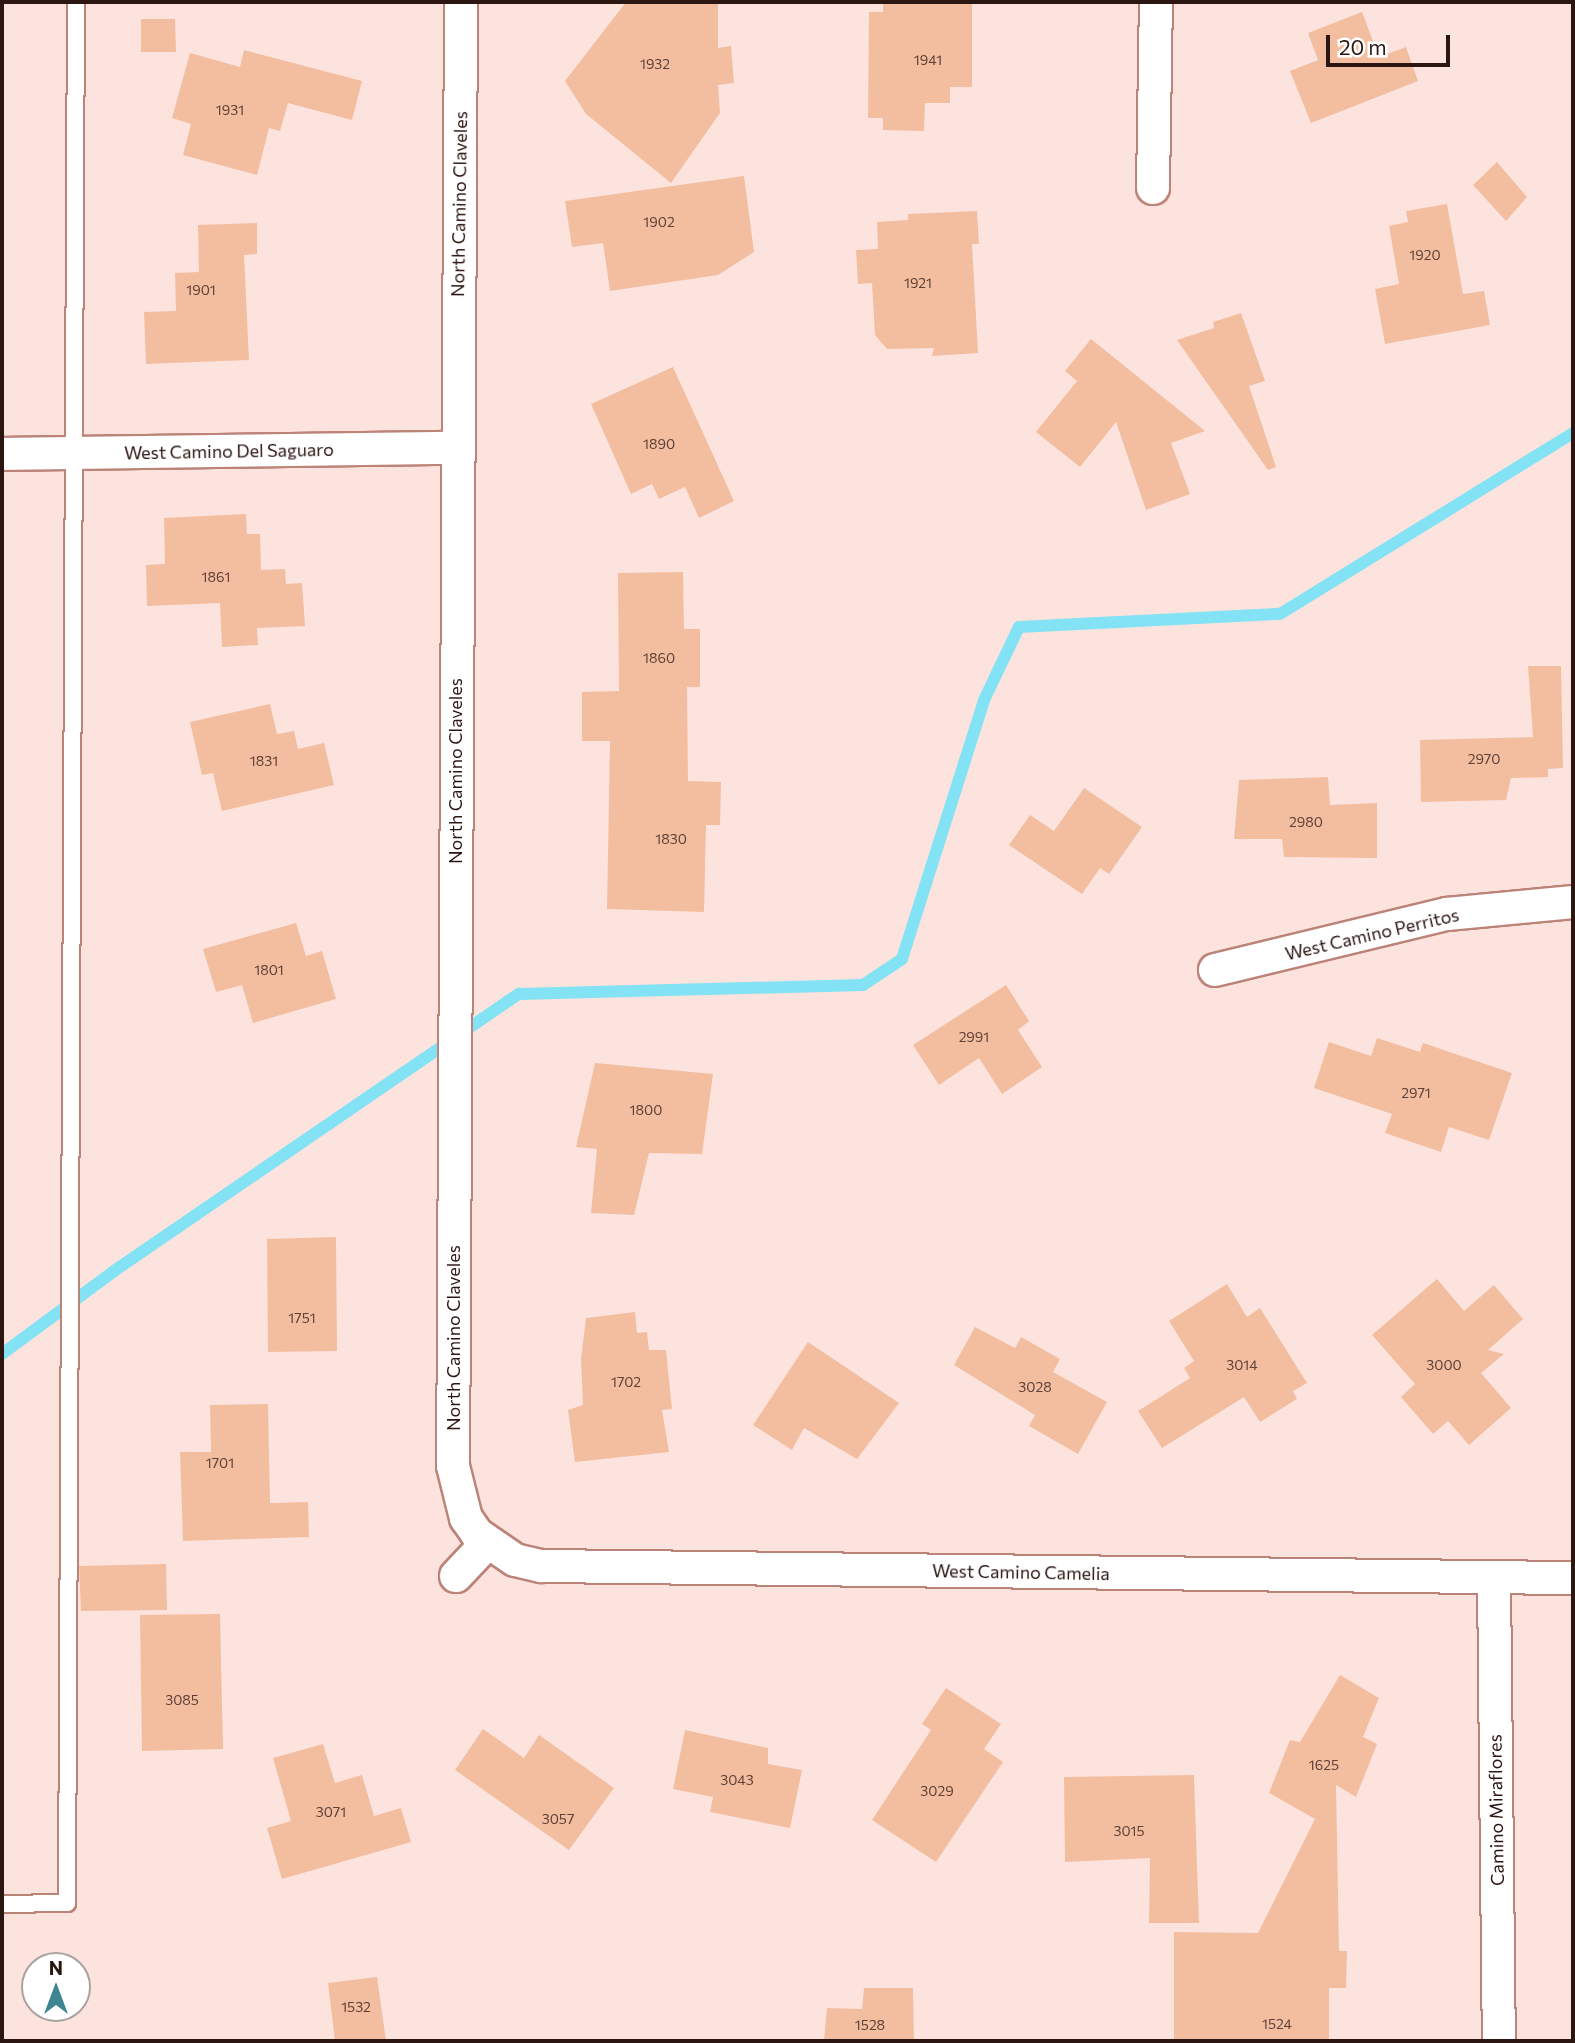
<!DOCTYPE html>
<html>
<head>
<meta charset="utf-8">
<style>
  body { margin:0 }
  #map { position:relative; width:1575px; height:2043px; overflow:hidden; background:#fde3de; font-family:Commissioner,sans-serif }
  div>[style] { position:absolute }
  .stream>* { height:12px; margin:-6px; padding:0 6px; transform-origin:6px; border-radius:6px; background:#83e2f4 }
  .building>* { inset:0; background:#f3bea0 }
  .roads { filter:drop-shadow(2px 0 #bc8378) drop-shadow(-2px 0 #bc8378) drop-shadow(0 2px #bc8378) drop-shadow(0 -2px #bc8378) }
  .service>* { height:16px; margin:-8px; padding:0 8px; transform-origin:8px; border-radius:8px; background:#fff }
  .minor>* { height:32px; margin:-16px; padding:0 16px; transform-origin:16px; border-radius:16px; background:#fff }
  span { translate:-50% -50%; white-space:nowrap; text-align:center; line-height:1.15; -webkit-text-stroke:5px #fff; paint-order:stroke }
  .number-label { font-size:14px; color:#5e4036 }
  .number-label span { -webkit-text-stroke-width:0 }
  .street-label { font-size:18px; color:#2c1612 }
  .frame { position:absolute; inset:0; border:4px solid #2c1612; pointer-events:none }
  .north { position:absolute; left:21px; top:1952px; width:70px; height:70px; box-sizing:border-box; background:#fff; border:2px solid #aba2a0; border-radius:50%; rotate:0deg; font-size:19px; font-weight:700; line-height:28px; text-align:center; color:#2c1612 }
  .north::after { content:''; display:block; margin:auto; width:24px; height:32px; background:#3f8491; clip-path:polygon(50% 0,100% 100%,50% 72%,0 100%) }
  .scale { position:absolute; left:1326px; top:35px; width:124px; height:32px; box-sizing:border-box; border:4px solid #2c1612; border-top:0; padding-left:9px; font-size:21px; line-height:24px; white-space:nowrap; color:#2c1612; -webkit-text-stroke:5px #fff; paint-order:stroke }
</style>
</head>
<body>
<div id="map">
  <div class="stream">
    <i style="left:2px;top:1354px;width:139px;rotate:-36.5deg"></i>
    <i style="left:114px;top:1271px;width:491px;rotate:-34.4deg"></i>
    <i style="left:519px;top:994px;width:344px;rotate:-1.5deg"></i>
    <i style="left:863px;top:985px;width:47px;rotate:-33.7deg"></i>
    <i style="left:902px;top:959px;width:272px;rotate:-72.4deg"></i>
    <i style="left:984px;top:700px;width:81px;rotate:-64.4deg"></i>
    <i style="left:1019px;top:627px;width:261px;rotate:-2.9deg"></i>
    <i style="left:1280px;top:614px;width:344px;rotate:-31.7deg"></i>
  </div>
  <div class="building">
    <i style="clip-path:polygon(626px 2px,718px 2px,718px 48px,731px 46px,734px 83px,718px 85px,720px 113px,671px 183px,586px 114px,565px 81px)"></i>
    <i style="clip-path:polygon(883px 2px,972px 2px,972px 87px,950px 87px,950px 103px,925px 103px,924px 131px,883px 130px,883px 118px,868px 118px,869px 12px,883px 12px)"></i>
    <i style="clip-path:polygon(1362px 12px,1379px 57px,1406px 47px,1418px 81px,1311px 123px,1290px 71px,1318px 60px,1308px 33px)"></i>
    <i style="clip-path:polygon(141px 19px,175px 19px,176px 52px,141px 52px)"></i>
    <i style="clip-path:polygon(244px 50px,362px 81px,352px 120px,288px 103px,280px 131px,269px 128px,257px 175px,183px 155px,191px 124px,172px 118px,190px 53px,240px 67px)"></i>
    <i style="clip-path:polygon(1497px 162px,1527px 197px,1506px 221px,1473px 185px)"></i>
    <i style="clip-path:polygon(744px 176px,754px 252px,718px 275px,610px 291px,603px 243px,572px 247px,565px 201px)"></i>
    <i style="clip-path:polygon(1447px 204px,1463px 294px,1484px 291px,1490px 325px,1385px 344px,1375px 289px,1399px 284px,1389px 226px,1408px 222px,1406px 211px)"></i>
    <i style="clip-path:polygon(977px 211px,979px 244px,972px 244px,978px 353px,932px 356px,934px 348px,887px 349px,875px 335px,872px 283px,858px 284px,856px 250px,878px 249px,877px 222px,908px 220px,908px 214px)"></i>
    <i style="clip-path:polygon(257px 223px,257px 254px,244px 255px,249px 360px,146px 364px,144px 312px,176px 311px,175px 273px,199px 272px,198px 225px)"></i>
    <i style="clip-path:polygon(1241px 313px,1265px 381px,1249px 386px,1276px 467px,1268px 470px,1177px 340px,1214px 328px,1213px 322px)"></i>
    <i style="clip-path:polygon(1091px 339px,1205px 431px,1171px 443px,1190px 494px,1146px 510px,1116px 422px,1080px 467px,1036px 432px,1077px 381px,1065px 371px)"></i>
    <i style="clip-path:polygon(673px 367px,734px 501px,699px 518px,685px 487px,659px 499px,652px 484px,631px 494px,591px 404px)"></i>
    <i style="clip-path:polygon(246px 514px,247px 534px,260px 534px,261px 570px,285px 569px,286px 584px,302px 583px,305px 626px,257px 628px,258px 645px,222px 647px,220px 603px,147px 606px,146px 565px,165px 564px,164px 518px)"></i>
    <i style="clip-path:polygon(683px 572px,684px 629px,700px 629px,700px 687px,687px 687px,688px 781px,721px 782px,720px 825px,706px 825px,704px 912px,607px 909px,610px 741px,582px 741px,582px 692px,619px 691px,618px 573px)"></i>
    <i style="clip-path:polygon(1528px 666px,1561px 666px,1563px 768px,1548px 769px,1548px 777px,1511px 778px,1506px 800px,1421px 802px,1420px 740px,1533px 737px)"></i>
    <i style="clip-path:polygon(270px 704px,277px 734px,294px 731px,298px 749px,324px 743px,334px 785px,222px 811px,213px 773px,202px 775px,190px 722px)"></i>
    <i style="clip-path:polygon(1328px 777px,1330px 805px,1377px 803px,1377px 858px,1284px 857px,1282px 839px,1234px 839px,1239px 780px)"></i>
    <i style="clip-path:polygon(1084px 788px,1142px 827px,1109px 874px,1100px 868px,1082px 894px,1009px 845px,1030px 815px,1054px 831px)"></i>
    <i style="clip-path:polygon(296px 923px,306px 956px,322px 951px,336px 999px,253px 1023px,242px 985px,216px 992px,203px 949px)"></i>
    <i style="clip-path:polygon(1006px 985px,1029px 1021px,1018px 1030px,1042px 1067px,1002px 1094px,979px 1058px,939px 1085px,913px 1045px)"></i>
    <i style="clip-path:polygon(1377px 1038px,1420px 1052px,1423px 1043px,1512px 1073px,1489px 1140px,1449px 1127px,1441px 1152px,1385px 1133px,1392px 1114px,1314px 1088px,1329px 1042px,1371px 1056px)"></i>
    <i style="clip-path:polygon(595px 1063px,713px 1074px,702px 1154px,649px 1153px,634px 1215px,591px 1213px,597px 1149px,576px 1147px)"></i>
    <i style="clip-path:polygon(336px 1237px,337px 1351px,268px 1352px,267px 1239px)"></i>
    <i style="clip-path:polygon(1437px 1279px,1464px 1311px,1494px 1285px,1523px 1319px,1488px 1350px,1504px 1354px,1481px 1373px,1511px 1408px,1469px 1445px,1448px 1421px,1433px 1434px,1401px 1397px,1415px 1384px,1372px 1335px)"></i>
    <i style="clip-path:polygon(1227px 1284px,1247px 1317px,1260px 1308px,1307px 1383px,1293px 1391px,1297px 1399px,1260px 1422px,1244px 1397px,1162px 1448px,1138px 1411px,1190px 1378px,1184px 1368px,1194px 1361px,1169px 1321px)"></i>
    <i style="clip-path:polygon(635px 1312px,637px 1333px,647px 1332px,649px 1350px,666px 1350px,672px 1409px,662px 1410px,669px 1452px,575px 1462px,568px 1410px,583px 1405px,581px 1359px,586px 1318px)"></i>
    <i style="clip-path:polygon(975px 1327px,1015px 1348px,1021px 1337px,1060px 1359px,1053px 1372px,1107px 1402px,1078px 1454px,1029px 1426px,1035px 1415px,954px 1365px)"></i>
    <i style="clip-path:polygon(808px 1342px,899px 1403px,857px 1459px,804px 1428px,792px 1450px,753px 1425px)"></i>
    <i style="clip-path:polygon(268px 1404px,270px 1503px,308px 1502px,309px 1537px,183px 1541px,180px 1452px,211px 1452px,210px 1405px)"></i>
    <i style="clip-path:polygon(166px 1564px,167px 1610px,81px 1611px,79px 1566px)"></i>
    <i style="clip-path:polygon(220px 1614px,223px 1749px,142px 1751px,140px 1615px)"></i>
    <i style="clip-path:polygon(1340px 1675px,1379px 1698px,1363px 1737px,1377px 1744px,1356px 1797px,1336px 1785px,1339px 1951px,1347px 1951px,1346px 1988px,1329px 1988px,1329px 2041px,1174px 2040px,1174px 1932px,1258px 1933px,1315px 1819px,1269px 1793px,1290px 1740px,1300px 1742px)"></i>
    <i style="clip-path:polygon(946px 1688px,1001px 1724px,984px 1749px,1003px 1762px,936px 1862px,872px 1820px,931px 1730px,922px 1724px)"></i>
    <i style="clip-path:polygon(483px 1729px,524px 1758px,539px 1735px,614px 1788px,569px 1850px,455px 1770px)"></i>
    <i style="clip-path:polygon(685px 1730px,768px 1748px,768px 1764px,802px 1770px,790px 1828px,710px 1812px,713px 1797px,673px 1789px)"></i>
    <i style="clip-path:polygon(323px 1744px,335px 1783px,362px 1775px,374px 1816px,401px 1808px,411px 1842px,282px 1879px,267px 1828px,291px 1821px,273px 1758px)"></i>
    <i style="clip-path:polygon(1194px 1775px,1199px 1923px,1149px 1923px,1150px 1858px,1065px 1862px,1064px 1777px)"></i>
    <i style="clip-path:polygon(377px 1977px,386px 2041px,335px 2041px,328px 1983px)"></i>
    <i style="clip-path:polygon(864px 1988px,913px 1988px,914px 2041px,824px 2041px,827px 2008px,862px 2009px)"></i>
  </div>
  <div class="roads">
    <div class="service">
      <i style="left:2px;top:1904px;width:65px;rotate:-0.9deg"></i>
      <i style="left:67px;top:1903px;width:1901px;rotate:-89.73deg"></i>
    </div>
    <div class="minor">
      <i style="left:461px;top:2px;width:1464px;rotate:90.31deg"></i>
      <i style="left:453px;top:1466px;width:54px;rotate:76deg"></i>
      <i style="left:466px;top:1518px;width:19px;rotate:55deg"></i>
      <i style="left:477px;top:1534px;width:46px;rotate:34.4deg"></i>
      <i style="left:515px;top:1560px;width:28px;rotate:13deg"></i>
      <i style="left:542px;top:1566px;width:1031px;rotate:0.67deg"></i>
      <i style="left:1153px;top:188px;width:186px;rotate:-89.1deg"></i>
      <i style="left:2px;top:454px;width:454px;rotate:-0.8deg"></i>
      <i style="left:1215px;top:970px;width:239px;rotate:-13.6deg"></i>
      <i style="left:1447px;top:914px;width:127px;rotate:-5.4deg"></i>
      <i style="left:456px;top:1576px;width:44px;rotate:-46.8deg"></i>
      <i style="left:1494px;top:1578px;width:463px;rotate:89.4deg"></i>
    </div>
  </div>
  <div class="number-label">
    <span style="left:928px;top:60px">1941</span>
    <span style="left:655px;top:64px">1932</span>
    <span style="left:230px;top:110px">1931</span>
    <span style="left:659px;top:222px">1902</span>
    <span style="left:1425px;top:255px">1920</span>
    <span style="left:918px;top:283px">1921</span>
    <span style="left:201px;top:290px">1901</span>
    <span style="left:659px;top:444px">1890</span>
    <span style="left:216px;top:577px">1861</span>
    <span style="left:659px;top:658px">1860</span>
    <span style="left:1484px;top:759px">2970</span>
    <span style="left:264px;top:761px">1831</span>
    <span style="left:1306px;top:822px">2980</span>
    <span style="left:671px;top:839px">1830</span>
    <span style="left:269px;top:970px">1801</span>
    <span style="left:974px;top:1037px">2991</span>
    <span style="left:1416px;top:1093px">2971</span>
    <span style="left:646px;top:1110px">1800</span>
    <span style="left:302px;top:1318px">1751</span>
    <span style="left:1242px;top:1365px">3014</span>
    <span style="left:1444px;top:1365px">3000</span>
    <span style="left:626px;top:1382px">1702</span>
    <span style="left:1035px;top:1387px">3028</span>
    <span style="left:220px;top:1463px">1701</span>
    <span style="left:182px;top:1700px">3085</span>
    <span style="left:1324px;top:1765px">1625</span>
    <span style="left:737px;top:1780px">3043</span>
    <span style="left:937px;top:1791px">3029</span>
    <span style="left:331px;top:1812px">3071</span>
    <span style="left:558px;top:1819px">3057</span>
    <span style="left:1129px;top:1831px">3015</span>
    <span style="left:356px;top:2007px">1532</span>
    <span style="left:1277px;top:2024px">1524</span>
    <span style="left:870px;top:2025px">1528</span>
  </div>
  <div class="street-label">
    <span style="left:459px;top:204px;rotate:-89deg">North Camino Claveles</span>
    <span style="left:229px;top:451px;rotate:-1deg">West Camino Del Saguaro</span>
    <span style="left:455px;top:771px;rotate:-90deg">North Camino Claveles</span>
    <span style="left:1372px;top:934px;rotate:-13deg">West Camino Perritos</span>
    <span style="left:453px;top:1338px;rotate:-90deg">North Camino Claveles</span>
    <span style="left:1021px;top:1572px;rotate:1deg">West Camino Camelia</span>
    <span style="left:1496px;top:1810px;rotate:-91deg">Camino Miraflores</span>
  </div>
  <div class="frame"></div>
  <div class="north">N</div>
  <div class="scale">20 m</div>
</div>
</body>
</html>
